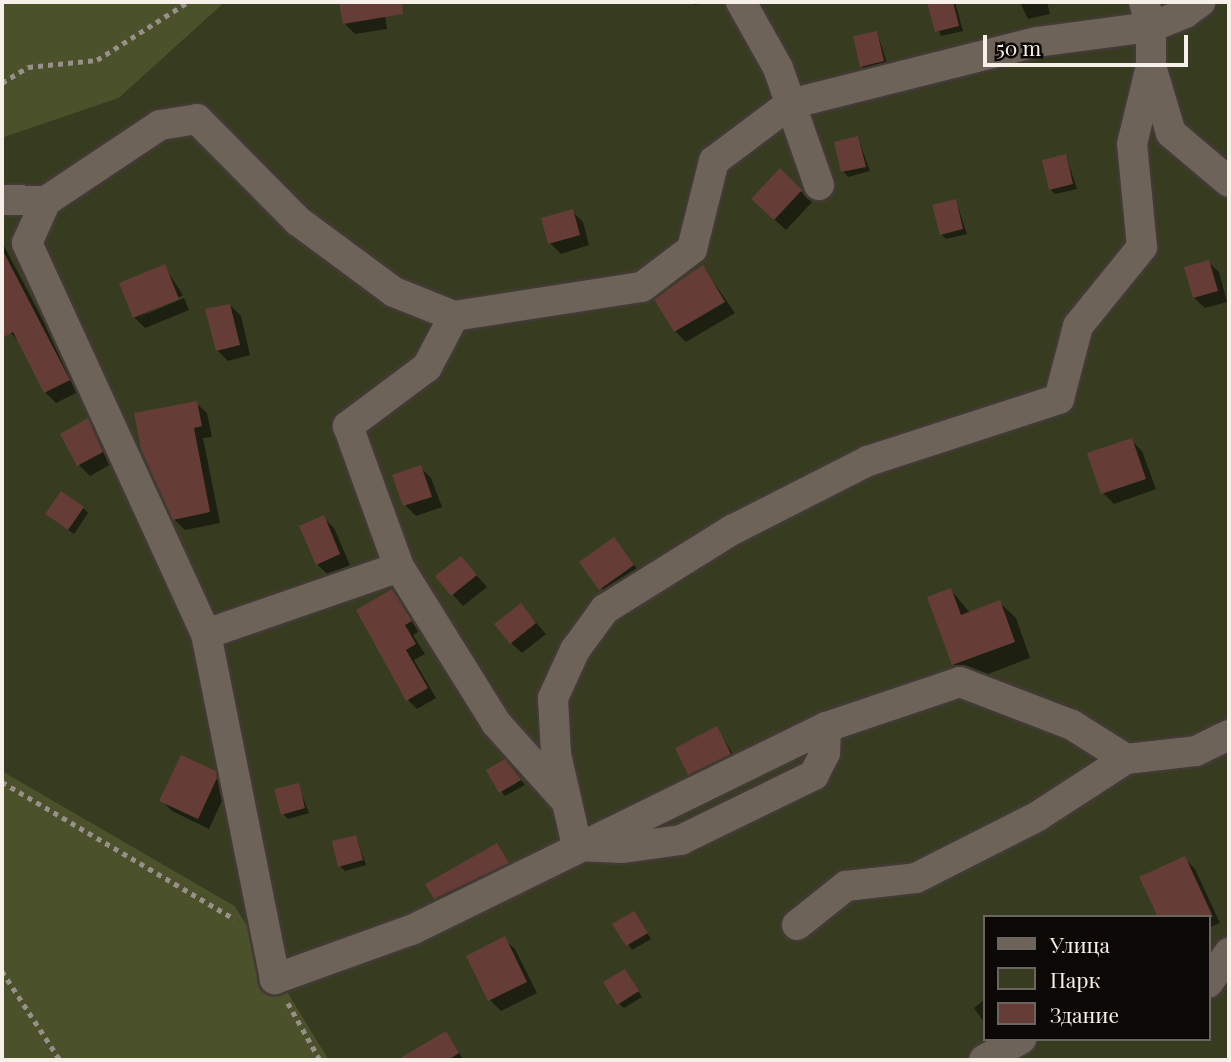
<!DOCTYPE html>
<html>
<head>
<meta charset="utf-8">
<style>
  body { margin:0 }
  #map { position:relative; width:1231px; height:1062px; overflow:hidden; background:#261d14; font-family:"Playfair Display",serif }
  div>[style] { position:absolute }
  .green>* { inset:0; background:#373c20 }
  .forest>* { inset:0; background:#4b512b }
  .shadow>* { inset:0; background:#0007 }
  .building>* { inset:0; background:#653d36 }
  .path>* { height:4.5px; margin-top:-2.25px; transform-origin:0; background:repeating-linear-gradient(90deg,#989088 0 5px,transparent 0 10px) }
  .roads { filter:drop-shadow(2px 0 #423a35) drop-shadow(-2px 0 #423a35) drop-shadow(0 2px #423a35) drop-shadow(0 -2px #423a35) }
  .minor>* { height:30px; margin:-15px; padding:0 15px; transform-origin:15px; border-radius:15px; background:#6e6358 }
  span { translate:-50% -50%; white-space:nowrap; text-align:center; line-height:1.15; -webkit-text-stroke:5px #0c0805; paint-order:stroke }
  .frame { position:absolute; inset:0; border:4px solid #f6f0e9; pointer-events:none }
  .legend { position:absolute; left:983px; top:915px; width:228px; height:126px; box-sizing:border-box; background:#0c0805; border:2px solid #6a6560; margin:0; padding:9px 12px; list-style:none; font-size:21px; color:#f6f0e9 }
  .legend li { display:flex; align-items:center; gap:14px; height:35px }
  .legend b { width:35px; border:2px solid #6a6560 }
  .scale { position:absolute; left:983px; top:35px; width:205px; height:32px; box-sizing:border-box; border:4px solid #f6f0e9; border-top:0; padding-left:9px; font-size:21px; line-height:24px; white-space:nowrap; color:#f6f0e9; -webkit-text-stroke:5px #0c0805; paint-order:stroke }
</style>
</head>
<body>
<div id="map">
  <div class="green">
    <i style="clip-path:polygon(evenodd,225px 2px,1229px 2px,1229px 1060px,329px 1060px,235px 906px,2px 771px,2px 138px,119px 98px,225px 2px,984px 917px,1208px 917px,1208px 1039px,984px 1039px,984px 917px)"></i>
  </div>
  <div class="forest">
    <i style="clip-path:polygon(2px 2px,225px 2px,119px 98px,2px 138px)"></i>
    <i style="clip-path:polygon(2px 771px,235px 906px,329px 1060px,2px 1060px)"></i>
  </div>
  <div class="shadow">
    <i style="clip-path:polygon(341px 2px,383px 2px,387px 29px,355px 34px,344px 23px)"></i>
    <i style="clip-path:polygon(691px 2px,713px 2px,694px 5px)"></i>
    <i style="clip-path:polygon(955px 2px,963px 31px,941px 36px,929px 3px)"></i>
    <i style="clip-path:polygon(1020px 2px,1047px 2px,1050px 14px,1028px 19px)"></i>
    <i style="clip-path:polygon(877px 32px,888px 66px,866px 71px,861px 66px)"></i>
    <i style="clip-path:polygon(858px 138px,870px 171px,848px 177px,843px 171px)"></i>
    <i style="clip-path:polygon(1066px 156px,1077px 189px,1055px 194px,1050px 189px)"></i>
    <i style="clip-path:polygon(780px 171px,812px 202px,786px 230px,764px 210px)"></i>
    <i style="clip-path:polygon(956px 201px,967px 234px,946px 239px,941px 234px)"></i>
    <i style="clip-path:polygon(572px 211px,583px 222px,589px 245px,561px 254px,550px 243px)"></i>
    <i style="clip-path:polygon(2px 242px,80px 391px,56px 403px,45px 392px,21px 344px,2px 323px)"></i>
    <i style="clip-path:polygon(1208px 262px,1219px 272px,1227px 302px,1205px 308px,1194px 298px)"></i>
    <i style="clip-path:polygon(164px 266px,183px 295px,137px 318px,184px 298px,189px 310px,145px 328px,134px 317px)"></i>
    <i style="clip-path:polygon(703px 267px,735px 313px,686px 342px,675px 331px)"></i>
    <i style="clip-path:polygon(230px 305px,241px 316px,250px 355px,228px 361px,217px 350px)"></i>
    <i style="clip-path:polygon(196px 403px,207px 413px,212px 437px,203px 438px,220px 523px,185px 530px,174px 519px)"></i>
    <i style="clip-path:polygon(87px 420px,98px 431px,113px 463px,90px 476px,79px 465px)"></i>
    <i style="clip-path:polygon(1131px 440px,1142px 451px,1156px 489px,1114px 504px,1103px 493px)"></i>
    <i style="clip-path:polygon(420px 467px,431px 478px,442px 507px,416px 516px,405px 505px)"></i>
    <i style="clip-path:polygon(83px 508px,88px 513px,74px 534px,52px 519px)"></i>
    <i style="clip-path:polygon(323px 517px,334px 528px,350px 565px,328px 575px,317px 564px)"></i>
    <i style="clip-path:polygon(613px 539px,643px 576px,611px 600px,581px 563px)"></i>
    <i style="clip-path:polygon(461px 558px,487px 587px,463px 606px,437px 577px)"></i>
    <i style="clip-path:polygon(951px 590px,970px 613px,999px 602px,1016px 618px,1030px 658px,970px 681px,953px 664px)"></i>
    <i style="clip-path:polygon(392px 591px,420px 631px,413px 635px,425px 654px,414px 660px,436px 698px,417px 709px,408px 700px)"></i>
    <i style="clip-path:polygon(521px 605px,546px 634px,522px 653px,511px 643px)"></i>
    <i style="clip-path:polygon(717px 729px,740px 765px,700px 785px,690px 774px)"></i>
    <i style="clip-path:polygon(509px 766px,525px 785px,505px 796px,501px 791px)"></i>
    <i style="clip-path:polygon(215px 772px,227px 790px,209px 829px,172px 811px,161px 800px)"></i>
    <i style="clip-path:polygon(298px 785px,309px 813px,288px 819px,283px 814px)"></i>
    <i style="clip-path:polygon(356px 837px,366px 865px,345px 871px,340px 866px)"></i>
    <i style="clip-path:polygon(497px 845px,512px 868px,441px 903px,436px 898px)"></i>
    <i style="clip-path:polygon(1184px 858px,1195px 869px,1220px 923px,1208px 928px,1208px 917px)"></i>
    <i style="clip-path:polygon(634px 913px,651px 939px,632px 950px,615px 925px)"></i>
    <i style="clip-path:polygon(504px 939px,515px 949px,537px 993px,501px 1011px,490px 1000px,468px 957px)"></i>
    <i style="clip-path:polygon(625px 971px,642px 997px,624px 1008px,619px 1004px)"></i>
    <i style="clip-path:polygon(984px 1000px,984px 1022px,974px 1008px)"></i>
    <i style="clip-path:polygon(446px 1033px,463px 1059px,401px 1060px)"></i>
  </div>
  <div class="building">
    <i style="clip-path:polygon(339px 2px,402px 2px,403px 14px,343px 24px)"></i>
    <i style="clip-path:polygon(927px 2px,953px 2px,959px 26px,935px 32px)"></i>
    <i style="clip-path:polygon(877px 31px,884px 61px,860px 67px,853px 36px)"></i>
    <i style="clip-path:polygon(858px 136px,866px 167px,841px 172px,834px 142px)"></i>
    <i style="clip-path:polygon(1066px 154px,1073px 184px,1049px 190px,1042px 160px)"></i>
    <i style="clip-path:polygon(780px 168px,802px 190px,774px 220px,751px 199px)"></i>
    <i style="clip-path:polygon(956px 199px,963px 229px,940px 235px,932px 205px)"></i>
    <i style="clip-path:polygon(573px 209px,580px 235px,548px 244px,541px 218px)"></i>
    <i style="clip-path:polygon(2px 249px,70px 380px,44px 393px,13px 332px,2px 338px)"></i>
    <i style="clip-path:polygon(1209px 260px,1218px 291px,1193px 298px,1184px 267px)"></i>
    <i style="clip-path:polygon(165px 264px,179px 299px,133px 318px,119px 283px)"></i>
    <i style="clip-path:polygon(703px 265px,725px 302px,674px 332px,654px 299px)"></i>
    <i style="clip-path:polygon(230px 304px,240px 345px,216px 351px,205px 309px)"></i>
    <i style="clip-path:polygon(197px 401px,202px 426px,194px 428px,210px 512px,173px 520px,141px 449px,134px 413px)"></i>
    <i style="clip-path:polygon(88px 418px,103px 452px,77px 466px,60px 434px)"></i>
    <i style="clip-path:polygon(1132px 438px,1146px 479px,1101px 494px,1087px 453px)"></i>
    <i style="clip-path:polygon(421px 465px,432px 497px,403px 506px,392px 475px)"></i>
    <i style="clip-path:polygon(61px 491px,84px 507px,68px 530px,45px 514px)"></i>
    <i style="clip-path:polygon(324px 515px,340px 554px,316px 565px,299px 526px)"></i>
    <i style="clip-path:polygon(614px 537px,634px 565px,599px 590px,579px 562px)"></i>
    <i style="clip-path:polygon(461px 556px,477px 575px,451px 596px,435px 576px)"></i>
    <i style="clip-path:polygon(951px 588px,961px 615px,1000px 600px,1015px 642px,952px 665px,927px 597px)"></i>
    <i style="clip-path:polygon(392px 589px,412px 621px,405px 625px,416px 644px,406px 650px,428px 688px,406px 701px,356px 610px)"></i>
    <i style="clip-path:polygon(521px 603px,536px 623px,510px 644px,494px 624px)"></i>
    <i style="clip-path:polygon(717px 726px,731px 754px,688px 775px,675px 748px)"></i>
    <i style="clip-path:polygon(181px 755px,216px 771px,217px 778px,198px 819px,159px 801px)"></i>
    <i style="clip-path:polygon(505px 759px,521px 780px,499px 793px,486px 770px)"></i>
    <i style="clip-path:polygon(299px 783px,305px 808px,281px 815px,274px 789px)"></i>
    <i style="clip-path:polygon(356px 835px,363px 860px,338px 867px,332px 841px)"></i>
    <i style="clip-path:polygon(497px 843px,509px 863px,434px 899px,425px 884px)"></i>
    <i style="clip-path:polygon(1185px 856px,1213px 917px,1158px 917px,1139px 877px)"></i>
    <i style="clip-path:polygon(634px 911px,648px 933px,626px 946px,612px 924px)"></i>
    <i style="clip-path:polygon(505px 936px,527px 982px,488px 1001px,466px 956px)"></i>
    <i style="clip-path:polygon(625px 969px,639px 991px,617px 1005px,603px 982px)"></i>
    <i style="clip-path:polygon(446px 1031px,459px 1053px,448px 1060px,397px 1060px)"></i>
  </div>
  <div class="path">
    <i style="left:2px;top:83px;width:31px;rotate:-32deg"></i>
    <i style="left:28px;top:67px;width:69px;rotate:-5.8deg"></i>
    <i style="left:97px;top:60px;width:108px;rotate:-32.5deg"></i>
    <i style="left:2px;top:782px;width:270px;rotate:30.5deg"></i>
    <i style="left:2px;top:971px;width:106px;rotate:56.9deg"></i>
    <i style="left:288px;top:1003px;width:65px;rotate:60.7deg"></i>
  </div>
  <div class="roads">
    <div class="minor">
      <i style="left:741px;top:2px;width:76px;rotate:60.7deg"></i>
      <i style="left:778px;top:68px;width:124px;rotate:70.7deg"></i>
      <i style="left:1144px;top:2px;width:26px;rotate:74deg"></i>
      <i style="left:1151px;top:27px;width:37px;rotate:-22deg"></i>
      <i style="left:1185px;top:13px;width:19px;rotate:-36deg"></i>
      <i style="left:2px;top:200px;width:44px;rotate:1.3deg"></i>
      <i style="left:454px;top:316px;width:58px;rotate:117.9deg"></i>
      <i style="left:427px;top:367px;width:99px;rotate:143.2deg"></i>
      <i style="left:348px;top:426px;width:150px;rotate:70.1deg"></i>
      <i style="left:399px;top:567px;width:184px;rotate:58.1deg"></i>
      <i style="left:496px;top:723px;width:105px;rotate:48.1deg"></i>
      <i style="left:206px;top:634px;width:204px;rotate:-19.1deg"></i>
      <i style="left:826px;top:727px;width:26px;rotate:92deg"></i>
      <i style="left:825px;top:753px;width:25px;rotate:117deg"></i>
      <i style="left:814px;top:775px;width:148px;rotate:154deg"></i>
      <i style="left:681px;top:840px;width:60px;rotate:172.3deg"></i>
      <i style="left:622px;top:848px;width:45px;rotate:-177.5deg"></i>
      <i style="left:577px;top:846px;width:94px;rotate:-102.9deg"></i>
      <i style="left:556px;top:754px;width:56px;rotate:-93.1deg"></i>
      <i style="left:553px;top:698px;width:53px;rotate:-65.4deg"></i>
      <i style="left:575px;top:650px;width:51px;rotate:-53.8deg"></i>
      <i style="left:605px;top:609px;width:150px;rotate:-31.9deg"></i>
      <i style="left:732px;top:530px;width:153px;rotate:-26.9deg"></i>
      <i style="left:868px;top:461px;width:201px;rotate:-18deg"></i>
      <i style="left:1059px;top:399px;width:75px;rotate:-75.4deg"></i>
      <i style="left:1078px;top:326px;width:102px;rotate:-51deg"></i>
      <i style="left:1142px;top:247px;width:103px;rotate:-95.5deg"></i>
      <i style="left:1132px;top:144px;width:80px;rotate:-76.3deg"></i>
      <i style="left:1126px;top:759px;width:64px;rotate:-147.8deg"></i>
      <i style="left:1072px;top:725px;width:120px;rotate:-159deg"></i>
      <i style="left:960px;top:682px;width:141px;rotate:161.4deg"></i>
      <i style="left:826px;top:727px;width:462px;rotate:153.9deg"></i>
      <i style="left:411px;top:930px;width:145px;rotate:160.2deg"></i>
      <i style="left:275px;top:979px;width:352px;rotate:-101.3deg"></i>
      <i style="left:206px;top:634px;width:430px;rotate:-114.6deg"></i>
      <i style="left:27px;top:243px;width:46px;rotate:-65.7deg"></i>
      <i style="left:46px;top:201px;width:137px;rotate:-33.7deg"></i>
      <i style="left:160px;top:125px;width:37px;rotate:-9deg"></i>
      <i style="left:197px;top:119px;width:144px;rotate:45.3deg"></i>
      <i style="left:298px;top:221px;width:119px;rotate:36.5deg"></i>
      <i style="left:394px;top:292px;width:65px;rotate:21.8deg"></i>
      <i style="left:454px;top:316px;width:190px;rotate:-8.8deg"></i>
      <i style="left:642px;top:287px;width:63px;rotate:-37.2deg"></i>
      <i style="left:692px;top:249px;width:91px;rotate:-76deg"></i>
      <i style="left:714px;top:161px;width:95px;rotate:-36.9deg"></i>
      <i style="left:790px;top:104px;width:255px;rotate:-14.1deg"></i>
      <i style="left:1037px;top:42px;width:115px;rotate:-7.5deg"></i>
      <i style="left:1151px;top:27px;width:39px;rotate:90deg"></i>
      <i style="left:1151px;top:66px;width:70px;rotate:73.4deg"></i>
      <i style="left:1171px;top:133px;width:76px;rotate:40.2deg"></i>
      <i style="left:797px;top:925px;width:63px;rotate:-38.5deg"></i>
      <i style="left:846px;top:886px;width:70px;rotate:-6.5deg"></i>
      <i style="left:916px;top:878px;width:137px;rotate:-26.9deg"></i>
      <i style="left:1038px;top:816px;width:105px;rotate:-32.9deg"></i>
      <i style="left:1126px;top:759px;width:70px;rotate:-6.5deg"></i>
      <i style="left:1196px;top:751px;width:37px;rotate:-26deg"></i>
      <i style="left:1208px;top:983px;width:37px;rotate:-55deg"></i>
      <i style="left:984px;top:1060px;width:43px;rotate:-29.6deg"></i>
    </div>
  </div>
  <div class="frame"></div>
  <ul class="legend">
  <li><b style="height:9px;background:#6e6358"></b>Улица</li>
  <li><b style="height:19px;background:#373c20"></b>Парк</li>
  <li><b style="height:19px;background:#653d36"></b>Здание</li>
  </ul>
  <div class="scale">50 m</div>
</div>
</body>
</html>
